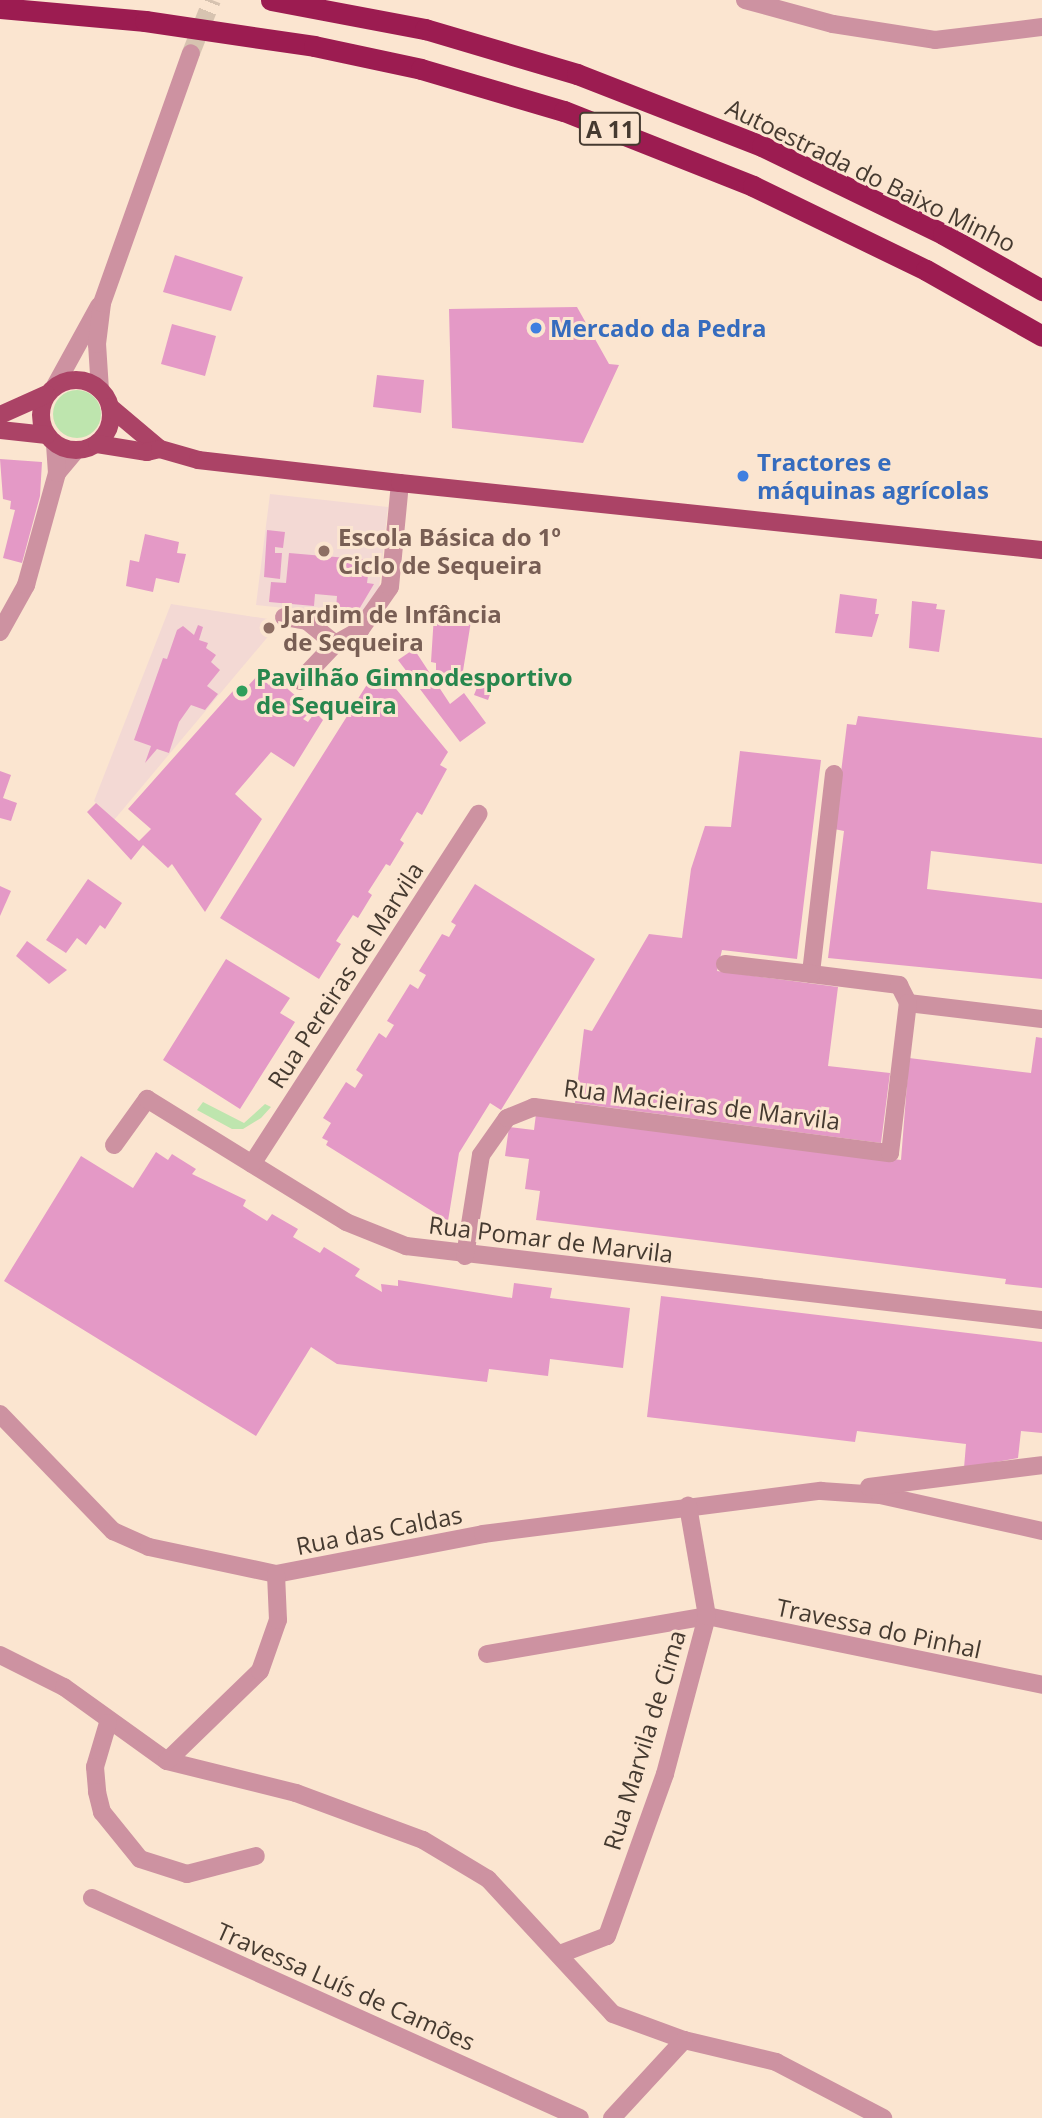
<!DOCTYPE html>
<html>
<head>
<meta charset="utf-8">
<style>
  body { margin:0 }
  #map { position:relative; width:1042px; height:2118px; overflow:hidden; background:#fbe5d0; font-family:"Open Sans",sans-serif }
  div>[style] { position:absolute }
  .education>* { inset:0; background:#f3d9d4 }
  .green>* { inset:0; background:#bee5ae }
  .round { border-radius:50% }
  .building>* { inset:0; background:#e499c6 }
  .minor-tunnel>* { height:18px; margin-top:-9px; transform-origin:0; background:repeating-linear-gradient(90deg,#d7c3b0 0 18px,transparent 0 27px) }
  .minor>* { height:18px; margin:-9px; padding:0 9px; transform-origin:9px; border-radius:9px; background:#cd92a1 }
  .major>* { height:18px; margin:-9px; padding:0 9px; transform-origin:9px; border-radius:9px; background:#ab4366 }
  .major>.ring { margin:-9px; padding:0; box-sizing:content-box; background:none; border:18px solid #ab4366; border-radius:50% }
  .highway>* { height:21px; margin:-10.5px; padding:0 10.5px; transform-origin:10.5px; border-radius:10.5px; background:#9c1c51 }
  .dots>* { width:19px; height:19px; translate:-50% -50%; box-sizing:border-box; border:4px solid #fbe5d0; border-radius:50% }
  span { translate:-50% -50%; white-space:nowrap; text-align:center; line-height:1.15; -webkit-text-stroke:6px #fbe5d0; paint-order:stroke }
  .shield-label span { padding:2px 5px; background:#fbe5d0; border:2px solid; border-radius:5px; -webkit-text-stroke-width:0 }
  .shield-label { font-size:23px; color:#453a30; font-weight:700 }
  .street-label { font-size:24px; color:#453a30 }
  .shop-label { font-size:24px; color:#366cbe; font-weight:700 }
  .left { translate:0 -50%; text-align:left }
  .education-label { font-size:24px; color:#785e54; font-weight:700 }
  .leisure-label { font-size:24px; color:#27864d; font-weight:700 }
</style>
</head>
<body>
<div id="map">
  <div class="education">
    <i style="clip-path:polygon(270px 494px,388px 507px,379px 589px,361px 616px,256px 605px)"></i>
    <i style="clip-path:polygon(171px 604px,281px 621px,114px 820px,94px 801px)"></i>
  </div>
  <div class="green">
    <i class="round" style="left:53px;top:390px;width:48px;height:48px"></i>
    <i style="clip-path:polygon(203px 1102px,244px 1123px,265px 1104px,271px 1107px,261px 1118px,243px 1129px,232px 1129px,197px 1110px)"></i>
  </div>
  <div class="building">
    <i style="clip-path:polygon(175px 255px,243px 277px,231px 311px,163px 292px)"></i>
    <i style="clip-path:polygon(577px 307px,609px 364px,619px 365px,583px 443px,452px 428px,449px 309px)"></i>
    <i style="clip-path:polygon(172px 324px,216px 336px,205px 376px,161px 364px)"></i>
    <i style="clip-path:polygon(377px 375px,424px 380px,421px 413px,373px 407px)"></i>
    <i style="clip-path:polygon(0 459px,42px 462px,40px 496px,22px 563px,3px 558px,15px 510px,10px 509px,11px 501px,3px 499px)"></i>
    <i style="clip-path:polygon(267px 530px,285px 532px,283px 548px,275px 547px,275px 553px,282px 553px,280px 579px,264px 577px)"></i>
    <i style="clip-path:polygon(145px 534px,179px 542px,177px 553px,186px 554px,179px 583px,156px 578px,153px 592px,126px 586px,130px 560px,139px 562px)"></i>
    <i style="clip-path:polygon(289px 553px,370px 560px,367px 583px,374px 584px,358px 611px,336px 609px,337px 596px,315px 594px,314px 606px,269px 602px,271px 582px,286px 583px)"></i>
    <i style="clip-path:polygon(840px 594px,877px 599px,875px 614px,879px 614px,872px 637px,835px 633px)"></i>
    <i style="clip-path:polygon(912px 601px,937px 604px,936px 609px,945px 610px,939px 652px,909px 648px)"></i>
    <i style="clip-path:polygon(434px 615px,472px 615px,462px 677px,436px 676px,436px 663px,431px 662px)"></i>
    <i style="clip-path:polygon(198px 625px,203px 627px,199px 640px,208px 643px,206px 648px,216px 655px,211px 662px,220px 670px,207px 686px,218px 694px,205px 710px,191px 705px,179px 722px,169px 753px,157px 749px,145px 763px,151px 746px,134px 740px,163px 658px,167px 659px,177px 630px,183px 626px,194px 635px)"></i>
    <i style="clip-path:polygon(414px 649px,450px 704px,464px 693px,486px 723px,460px 742px,398px 660px)"></i>
    <i style="clip-path:polygon(378px 667px,448px 752px,440px 765px,447px 769px,422px 815px,417px 812px,400px 840px,404px 843px,390px 866px,386px 864px,368px 892px,372px 895px,358px 918px,353px 915px,336px 941px,341px 944px,319px 979px,220px 918px)"></i>
    <i style="clip-path:polygon(484px 670px,497px 675px,488px 700px,474px 695px)"></i>
    <i style="clip-path:polygon(258px 675px,269px 685px,275px 678px,312px 710px,303px 719px,308px 722px,315px 712px,323px 720px,294px 767px,271px 752px,235px 794px,262px 819px,205px 912px,172px 864px,168px 868px,143px 845px,131px 860px,87px 812px,96px 803px,139px 841px,151px 829px,128px 809px,241px 682px,247px 687px)"></i>
    <i style="clip-path:polygon(858px 716px,1042px 738px,1042px 864px,931px 851px,927px 889px,1042px 903px,1042px 979px,828px 958px,844px 831px,834px 829px,847px 724px,856px 725px)"></i>
    <i style="clip-path:polygon(740px 751px,821px 760px,797px 959px,722px 950px,717px 971px,838px 987px,828px 1066px,890px 1073px,881px 1143px,575px 1103px,584px 1029px,592px 1031px,649px 934px,682px 938px,691px 869px,705px 826px,731px 827px)"></i>
    <i style="clip-path:polygon(0 771px,11px 775px,3px 798px,17px 803px,11px 821px,0 818px)"></i>
    <i style="clip-path:polygon(88px 879px,122px 903px,105px 929px,100px 925px,86px 945px,77px 938px,66px 953px,46px 940px)"></i>
    <i style="clip-path:polygon(475px 884px,595px 959px,501px 1110px,490px 1103px,459px 1153px,448px 1221px,326px 1145px,328px 1141px,322px 1138px,331px 1123px,323px 1118px,346px 1082px,355px 1088px,363px 1075px,356px 1070px,379px 1033px,386px 1038px,394px 1025px,387px 1021px,410px 984px,418px 989px,426px 975px,419px 971px,442px 934px,449px 937px,456px 925px,451px 922px)"></i>
    <i style="clip-path:polygon(0 886px,11px 891px,0 916px)"></i>
    <i style="clip-path:polygon(27px 941px,67px 970px,49px 984px,16px 956px)"></i>
    <i style="clip-path:polygon(226px 959px,290px 998px,280px 1013px,295px 1022px,240px 1109px,163px 1060px)"></i>
    <i style="clip-path:polygon(1036px 1037px,1042px 1038px,1042px 1288px,1005px 1284px,1006px 1279px,536px 1220px,540px 1191px,525px 1189px,529px 1159px,505px 1156px,509px 1127px,534px 1130px,536px 1114px,901px 1160px,909px 1058px,1031px 1073px)"></i>
    <i style="clip-path:polygon(156px 1152px,168px 1160px,172px 1154px,196px 1169px,192px 1174px,246px 1200px,243px 1206px,267px 1221px,272px 1214px,298px 1229px,293px 1237px,320px 1253px,324px 1247px,360px 1269px,355px 1276px,382px 1292px,381px 1284px,398px 1286px,398px 1280px,512px 1298px,514px 1283px,552px 1288px,550px 1298px,630px 1308px,623px 1368px,550px 1359px,548px 1376px,489px 1369px,487px 1382px,337px 1364px,311px 1347px,256px 1436px,4px 1281px,81px 1156px,133px 1188px)"></i>
    <i style="clip-path:polygon(661px 1296px,1042px 1342px,1042px 1433px,1021px 1431px,1018px 1458px,964px 1468px,966px 1444px,857px 1431px,855px 1442px,647px 1417px)"></i>
  </div>
  <div class="minor-tunnel">
    <i style="left:191px;top:53px;width:57px;rotate:-68.4deg"></i>
  </div>
  <div class="minor">
    <i style="left:745px;top:0;width:91px;rotate:15.3deg"></i>
    <i style="left:833px;top:24px;width:103px;rotate:8.9deg"></i>
    <i style="left:935px;top:40px;width:108px;rotate:-6.9deg"></i>
    <i style="left:55px;top:386px;width:91px;rotate:-61.2deg"></i>
    <i style="left:100px;top:390px;width:46px;rotate:-93.7deg"></i>
    <i style="left:97px;top:344px;width:41px;rotate:-83deg"></i>
    <i style="left:102px;top:303px;width:265px;rotate:-70.4deg"></i>
    <i style="left:57px;top:473px;width:30px;rotate:-50deg"></i>
    <i style="left:284px;top:617px;width:23px;rotate:10deg"></i>
    <i style="left:307px;top:621px;width:36px;rotate:39deg"></i>
    <i style="left:335px;top:644px;width:29px;rotate:-29deg"></i>
    <i style="left:360px;top:630px;width:52px;rotate:-55.1deg"></i>
    <i style="left:390px;top:587px;width:104px;rotate:-84.5deg"></i>
    <i style="left:0;top:632px;width:54px;rotate:-61deg"></i>
    <i style="left:26px;top:585px;width:116px;rotate:-74.5deg"></i>
    <i style="left:57px;top:473px;width:29px;rotate:-94deg"></i>
    <i style="left:300px;top:681px;width:51px;rotate:-46.6deg"></i>
    <i style="left:834px;top:774px;width:201px;rotate:96.6deg"></i>
    <i style="left:811px;top:974px;width:89px;rotate:7.1deg"></i>
    <i style="left:899px;top:985px;width:20px;rotate:63deg"></i>
    <i style="left:908px;top:1003px;width:135px;rotate:6.8deg"></i>
    <i style="left:725px;top:964px;width:87px;rotate:6.6deg"></i>
    <i style="left:114px;top:1145px;width:57px;rotate:-54.3deg"></i>
    <i style="left:147px;top:1099px;width:234px;rotate:31.7deg"></i>
    <i style="left:346px;top:1222px;width:65px;rotate:21.8deg"></i>
    <i style="left:406px;top:1246px;width:640px;rotate:6.64deg"></i>
    <i style="left:252px;top:1164px;width:417px;rotate:-57.1deg"></i>
    <i style="left:465px;top:1256px;width:102px;rotate:-81deg"></i>
    <i style="left:481px;top:1155px;width:45px;rotate:-54.9deg"></i>
    <i style="left:507px;top:1118px;width:29px;rotate:-22deg"></i>
    <i style="left:534px;top:1107px;width:359px;rotate:7.4deg"></i>
    <i style="left:890px;top:1153px;width:151px;rotate:-83.2deg"></i>
    <i style="left:0;top:1414px;width:163px;rotate:46deg"></i>
    <i style="left:113px;top:1531px;width:39px;rotate:24deg"></i>
    <i style="left:149px;top:1547px;width:130px;rotate:12deg"></i>
    <i style="left:276px;top:1574px;width:211px;rotate:-10.9deg"></i>
    <i style="left:483px;top:1534px;width:341px;rotate:-7.3deg"></i>
    <i style="left:821px;top:1491px;width:59px;rotate:3.9deg"></i>
    <i style="left:880px;top:1495px;width:166px;rotate:12.5deg"></i>
    <i style="left:869px;top:1487px;width:174px;rotate:-7.2deg"></i>
    <i style="left:487px;top:1654px;width:223px;rotate:-9.8deg"></i>
    <i style="left:707px;top:1616px;width:342px;rotate:11.6deg"></i>
    <i style="left:0;top:1655px;width:72px;rotate:26.6deg"></i>
    <i style="left:64px;top:1687px;width:127px;rotate:35.7deg"></i>
    <i style="left:167px;top:1761px;width:133px;rotate:13.9deg"></i>
    <i style="left:296px;top:1793px;width:135px;rotate:20.3deg"></i>
    <i style="left:423px;top:1840px;width:76px;rotate:31deg"></i>
    <i style="left:488px;top:1879px;width:184px;rotate:47.2deg"></i>
    <i style="left:613px;top:2014px;width:76px;rotate:20.1deg"></i>
    <i style="left:684px;top:2040px;width:95px;rotate:13.4deg"></i>
    <i style="left:776px;top:2062px;width:121px;rotate:27.6deg"></i>
    <i style="left:108px;top:1723px;width:46px;rotate:106.5deg"></i>
    <i style="left:95px;top:1767px;width:25px;rotate:85deg"></i>
    <i style="left:97px;top:1792px;width:21px;rotate:76deg"></i>
    <i style="left:102px;top:1812px;width:60px;rotate:51deg"></i>
    <i style="left:140px;top:1859px;width:49px;rotate:17.7deg"></i>
    <i style="left:187px;top:1874px;width:71px;rotate:-14.6deg"></i>
    <i style="left:167px;top:1761px;width:129px;rotate:-44.1deg"></i>
    <i style="left:260px;top:1671px;width:54px;rotate:-70.6deg"></i>
    <i style="left:278px;top:1620px;width:46px;rotate:-92.5deg"></i>
    <i style="left:92px;top:1898px;width:535px;rotate:24.27deg"></i>
    <i style="left:560px;top:1954px;width:50px;rotate:-21deg"></i>
    <i style="left:607px;top:1936px;width:172px;rotate:-70.3deg"></i>
    <i style="left:665px;top:1774px;width:163px;rotate:-75.1deg"></i>
    <i style="left:707px;top:1616px;width:112px;rotate:-99.8deg"></i>
    <i style="left:612px;top:2118px;width:106px;rotate:-47.3deg"></i>
  </div>
  <div class="major">
    <i class="ring" style="left:41px;top:380px;width:52px;height:52px"></i>
    <i style="left:110px;top:407px;width:65px;rotate:40deg"></i>
    <i style="left:0;top:415px;width:51px;rotate:-24.1deg"></i>
    <i style="left:0;top:430px;width:47px;rotate:6.1deg"></i>
    <i style="left:97px;top:444px;width:51px;rotate:9.1deg"></i>
    <i style="left:147px;top:452px;width:13px;rotate:-13deg"></i>
    <i style="left:160px;top:449px;width:40px;rotate:16deg"></i>
    <i style="left:198px;top:460px;width:203px;rotate:6.5deg"></i>
    <i style="left:400px;top:483px;width:645px;rotate:5.96deg"></i>
  </div>
  <div class="highway">
    <i style="left:271px;top:0;width:157px;rotate:10.7deg"></i>
    <i style="left:425px;top:29px;width:159px;rotate:16.5deg"></i>
    <i style="left:577px;top:74px;width:199px;rotate:21.3deg"></i>
    <i style="left:762px;top:146px;width:201px;rotate:25.9deg"></i>
    <i style="left:943px;top:234px;width:114px;rotate:29.5deg"></i>
    <i style="left:0;top:8px;width:146px;rotate:5.1deg"></i>
    <i style="left:145px;top:21px;width:171px;rotate:8.4deg"></i>
    <i style="left:314px;top:46px;width:109px;rotate:12.1deg"></i>
    <i style="left:421px;top:69px;width:149px;rotate:16.4deg"></i>
    <i style="left:564px;top:111px;width:203px;rotate:21.6deg"></i>
    <i style="left:753px;top:186px;width:192px;rotate:25.9deg"></i>
    <i style="left:926px;top:270px;width:133px;rotate:29.6deg"></i>
  </div>
  <div class="dots">
    <i style="left:536px;top:328px;background:#3f7fe0"></i>
    <i style="left:743px;top:476px;background:#3f7fe0"></i>
    <i style="left:324px;top:551px;background:#8d6e63"></i>
    <i style="left:269px;top:628px;background:#8d6e63"></i>
    <i style="left:242px;top:691px;background:#2e9e5b"></i>
  </div>
  <div class="shield-label">
    <span style="left:610px;top:129px">A 11</span>
  </div>
  <div class="street-label">
    <span style="left:871px;top:175px;rotate:26deg">Autoestrada do Baixo Minho</span>
    <span style="left:345px;top:975px;rotate:-57deg">Rua Pereiras de Marvila</span>
    <span style="left:702px;top:1104px;rotate:7deg">Rua Macieiras de Marvila</span>
    <span style="left:551px;top:1239px;rotate:7deg">Rua Pomar de Marvila</span>
    <span style="left:379px;top:1530px;rotate:-11deg">Rua das Caldas</span>
    <span style="left:879px;top:1628px;rotate:12deg">Travessa do Pinhal</span>
    <span style="left:644px;top:1740px;rotate:-73deg">Rua Marvila de Cima</span>
    <span style="left:346px;top:1986px;rotate:24deg">Travessa Luís de Camões</span>
  </div>
  <div class="shop-label">
    <span class="left" style="left:550px;top:328px">Mercado da Pedra</span>
    <span class="left" style="left:757px;top:476px">Tractores e<br>máquinas agrícolas</span>
  </div>
  <div class="education-label">
    <span class="left" style="left:338px;top:551px">Escola Básica do 1º<br>Ciclo de Sequeira</span>
    <span class="left" style="left:283px;top:628px">Jardim de Infância<br>de Sequeira</span>
  </div>
  <div class="leisure-label">
    <span class="left" style="left:256px;top:691px">Pavilhão Gimnodesportivo<br>de Sequeira</span>
  </div>
</div>
</body>
</html>
